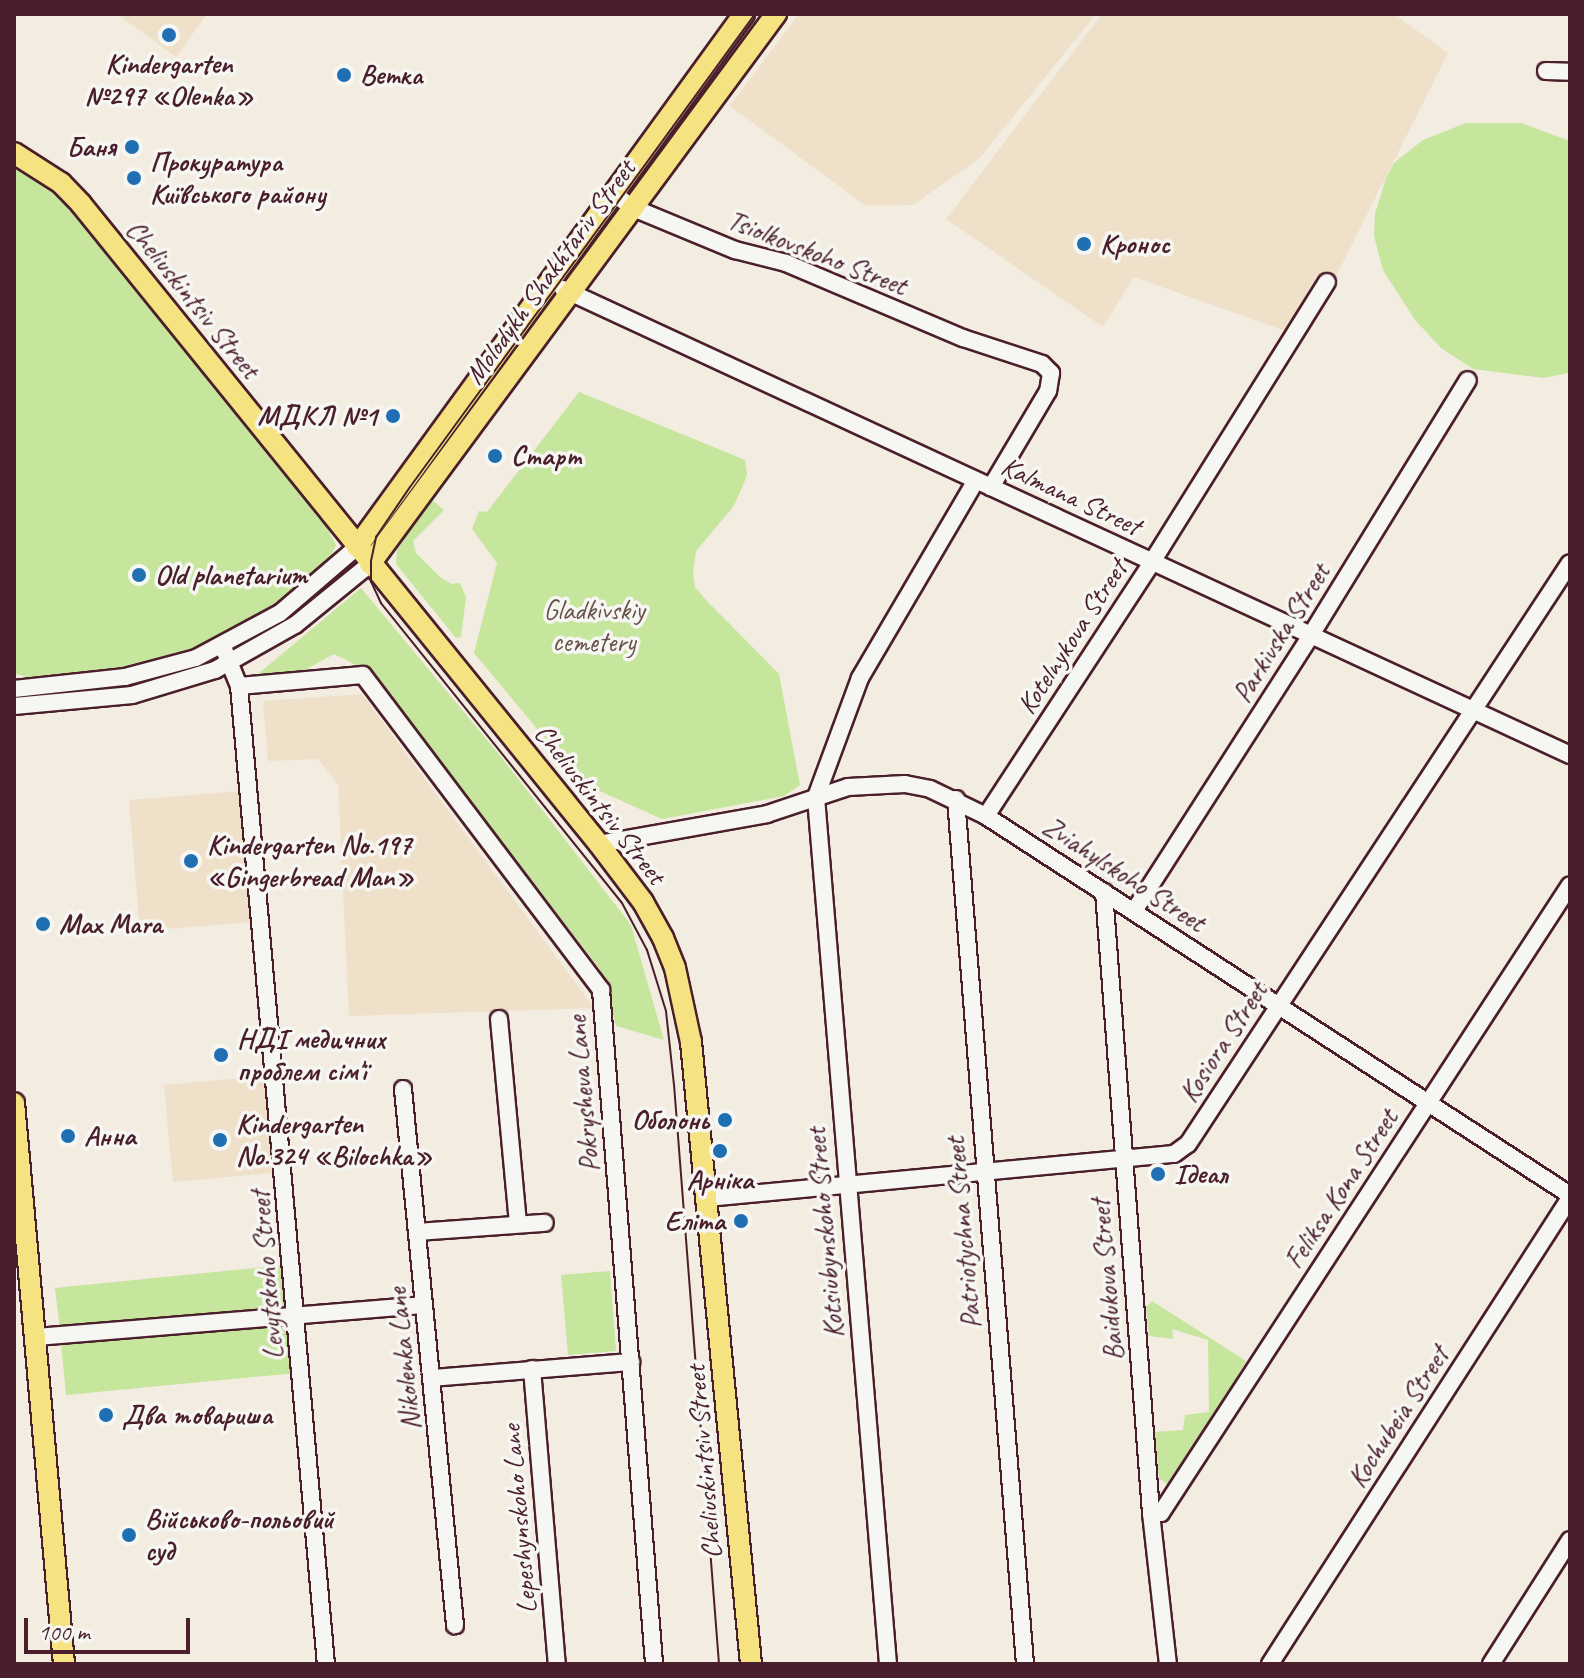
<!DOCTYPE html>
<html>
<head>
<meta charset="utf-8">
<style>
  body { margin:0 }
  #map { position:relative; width:1584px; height:1678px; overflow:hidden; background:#f3ece0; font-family:Caveat,sans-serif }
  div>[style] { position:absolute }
  .built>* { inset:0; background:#efe0ca }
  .green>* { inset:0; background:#c6e59d }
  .roads { filter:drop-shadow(2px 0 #4a1f2b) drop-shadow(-2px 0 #4a1f2b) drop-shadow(0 2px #4a1f2b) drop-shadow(0 -2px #4a1f2b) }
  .minor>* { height:16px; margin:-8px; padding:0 8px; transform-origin:8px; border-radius:8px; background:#f6f6f2 }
  .major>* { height:20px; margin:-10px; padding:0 10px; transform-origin:10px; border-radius:10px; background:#f5e382 }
  .tram>* { height:2px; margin:-1px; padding:0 1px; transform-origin:1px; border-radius:1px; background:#4a1f2b }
  .dots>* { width:22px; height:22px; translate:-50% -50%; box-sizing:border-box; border:4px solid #f6f6f2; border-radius:50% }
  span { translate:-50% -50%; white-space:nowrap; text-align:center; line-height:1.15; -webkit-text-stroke:7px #f6f6f2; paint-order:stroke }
  .poi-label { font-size:28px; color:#4a1f2b; font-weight:700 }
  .left { translate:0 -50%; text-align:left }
  .right { translate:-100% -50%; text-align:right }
  .street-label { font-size:28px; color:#4a1f2b }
  .park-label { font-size:28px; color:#695048 }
  .frame { position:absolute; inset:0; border:16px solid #4a1f2b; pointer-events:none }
  .scale { position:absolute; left:24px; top:1618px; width:166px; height:36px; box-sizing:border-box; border:4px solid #4a1f2b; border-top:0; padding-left:10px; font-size:24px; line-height:28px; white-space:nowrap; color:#4a1f2b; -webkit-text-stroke:6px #f6f6f2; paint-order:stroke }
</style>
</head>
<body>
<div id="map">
  <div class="built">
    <i style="clip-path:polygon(117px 14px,207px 14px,176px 57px)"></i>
    <i style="clip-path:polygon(799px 14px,1096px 14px,979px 159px,913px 205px,866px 206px,730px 106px)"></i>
    <i style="clip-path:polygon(1102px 14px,1394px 14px,1448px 53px,1305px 338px,1134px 277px,1103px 327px,946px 219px)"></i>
    <i style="clip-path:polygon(362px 694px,594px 1008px,349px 1016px,338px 784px,318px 759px,268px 761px,263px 701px)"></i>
    <i style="clip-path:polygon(242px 791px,253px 922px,140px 931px,129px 800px)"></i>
    <i style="clip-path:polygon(265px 1076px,274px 1173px,173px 1182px,164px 1085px)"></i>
  </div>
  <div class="green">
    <i style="clip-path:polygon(1466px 123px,1521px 123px,1570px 141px,1568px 373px,1543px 378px,1473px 369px,1441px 348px,1415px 320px,1383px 270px,1374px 236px,1375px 214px,1386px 178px,1394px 163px,1423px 140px)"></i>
    <i style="clip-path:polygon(14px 159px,36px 171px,72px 209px,322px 519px,336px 545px,326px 567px,295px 593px,205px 647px,102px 673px,30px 678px,14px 673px)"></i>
    <i style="clip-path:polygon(579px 392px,745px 460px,747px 475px,742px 488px,733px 507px,696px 551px,693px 572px,695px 587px,707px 601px,779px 674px,800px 785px,784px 796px,662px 819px,582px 783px,474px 653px,497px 563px,472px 529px,479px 511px,487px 512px)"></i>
    <i style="clip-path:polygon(430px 498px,444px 510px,413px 541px,416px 553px,441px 578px,452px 584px,460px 583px,466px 597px,461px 637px,456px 638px,396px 564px,397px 550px)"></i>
    <i style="clip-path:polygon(361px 588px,502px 758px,631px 925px,664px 1040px,616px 1026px,600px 969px,370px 672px,334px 654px,290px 678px,257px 675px)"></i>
    <i style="clip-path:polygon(285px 1265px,289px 1306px,60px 1329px,55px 1288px)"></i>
    <i style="clip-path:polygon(610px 1271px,616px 1351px,568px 1355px,561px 1275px)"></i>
    <i style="clip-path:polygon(1152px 1301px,1246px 1361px,1183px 1469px,1167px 1484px,1159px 1478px,1155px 1432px,1183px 1430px,1185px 1415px,1209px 1412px,1208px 1340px,1172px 1329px,1173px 1339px,1149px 1336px,1146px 1307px)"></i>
    <i style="clip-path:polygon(290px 1321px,296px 1373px,66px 1395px,61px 1343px)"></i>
  </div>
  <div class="roads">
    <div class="minor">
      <i style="left:1546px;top:71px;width:24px;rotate:2deg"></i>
      <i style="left:612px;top:192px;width:24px;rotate:38deg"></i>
      <i style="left:631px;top:207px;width:113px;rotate:22.5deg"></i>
      <i style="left:735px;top:250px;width:53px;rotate:14.3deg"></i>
      <i style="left:786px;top:263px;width:192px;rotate:23deg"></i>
      <i style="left:963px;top:338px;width:83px;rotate:18.2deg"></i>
      <i style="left:1042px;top:364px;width:13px;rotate:45deg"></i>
      <i style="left:1051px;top:373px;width:18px;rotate:99deg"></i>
      <i style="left:1048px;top:391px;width:112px;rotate:120.7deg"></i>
      <i style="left:563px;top:289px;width:1110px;rotate:24.83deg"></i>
      <i style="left:223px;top:647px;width:42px;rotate:67.7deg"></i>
      <i style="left:239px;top:686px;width:982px;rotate:84.92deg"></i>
      <i style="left:239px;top:686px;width:124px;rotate:-5.1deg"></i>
      <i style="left:363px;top:675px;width:395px;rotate:52.9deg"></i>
      <i style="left:601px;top:990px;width:676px;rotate:85.5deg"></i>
      <i style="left:14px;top:689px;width:112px;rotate:-6.2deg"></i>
      <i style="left:125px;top:677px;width:73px;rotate:-15deg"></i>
      <i style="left:196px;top:658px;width:95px;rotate:-28.2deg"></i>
      <i style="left:280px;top:613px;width:101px;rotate:-40.6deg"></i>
      <i style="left:14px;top:706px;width:119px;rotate:-5.3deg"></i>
      <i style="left:132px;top:695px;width:87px;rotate:-16.8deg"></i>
      <i style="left:215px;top:670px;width:92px;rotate:-29.4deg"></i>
      <i style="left:295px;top:625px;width:97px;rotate:-39.1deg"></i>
      <i style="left:956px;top:799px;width:868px;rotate:85.44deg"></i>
      <i style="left:986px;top:816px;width:303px;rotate:-56.8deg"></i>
      <i style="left:1152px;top:562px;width:330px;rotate:-58deg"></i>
      <i style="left:599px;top:844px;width:171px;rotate:-10.1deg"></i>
      <i style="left:767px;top:814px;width:85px;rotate:-18.4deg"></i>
      <i style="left:848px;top:787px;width:57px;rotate:-3deg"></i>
      <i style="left:905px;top:784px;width:25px;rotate:11deg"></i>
      <i style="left:930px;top:789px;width:62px;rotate:25.7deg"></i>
      <i style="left:986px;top:816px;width:696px;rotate:32.98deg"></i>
      <i style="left:1104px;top:892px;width:623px;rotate:85.67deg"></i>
      <i style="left:1151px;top:1513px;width:152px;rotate:83.6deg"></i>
      <i style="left:1134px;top:911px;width:328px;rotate:-57.3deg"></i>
      <i style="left:1311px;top:635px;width:299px;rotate:-58.4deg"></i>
      <i style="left:499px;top:1019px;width:206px;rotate:84.7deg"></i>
      <i style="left:403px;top:1089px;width:539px;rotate:84.46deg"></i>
      <i style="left:707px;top:1198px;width:469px;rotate:-5.4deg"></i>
      <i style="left:1174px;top:1154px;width:17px;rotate:-36deg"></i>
      <i style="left:1188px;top:1144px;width:695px;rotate:-56.68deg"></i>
      <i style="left:418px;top:1232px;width:127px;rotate:-4.1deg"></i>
      <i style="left:35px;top:1337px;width:390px;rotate:-4.7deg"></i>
      <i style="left:532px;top:1369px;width:296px;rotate:85.2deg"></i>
      <i style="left:432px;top:1378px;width:200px;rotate:-4.6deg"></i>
      <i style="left:1151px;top:1513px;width:10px"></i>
      <i style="left:1161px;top:1513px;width:749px;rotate:-56.92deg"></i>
      <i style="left:888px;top:1664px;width:870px;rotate:-94.75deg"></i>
      <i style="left:816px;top:797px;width:127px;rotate:-69.7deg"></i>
      <i style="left:860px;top:678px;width:229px;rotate:-59.6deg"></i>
      <i style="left:1270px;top:1664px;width:554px;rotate:-57.23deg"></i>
      <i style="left:1491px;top:1664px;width:147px;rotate:-57.5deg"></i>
    </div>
    <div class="major">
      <i style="left:14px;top:153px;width:56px;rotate:32.6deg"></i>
      <i style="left:61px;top:183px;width:29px;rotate:46deg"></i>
      <i style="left:81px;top:204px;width:823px;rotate:51.01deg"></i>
      <i style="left:599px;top:844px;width:73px;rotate:52.8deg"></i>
      <i style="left:643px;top:902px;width:41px;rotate:60.9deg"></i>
      <i style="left:663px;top:938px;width:32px;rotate:68deg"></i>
      <i style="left:675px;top:968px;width:76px;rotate:77.8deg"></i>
      <i style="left:691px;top:1042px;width:625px;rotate:84.49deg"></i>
      <i style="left:357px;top:547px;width:659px;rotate:-54.02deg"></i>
      <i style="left:370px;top:564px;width:684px;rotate:-53.57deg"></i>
      <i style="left:14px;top:1103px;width:563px;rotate:84.91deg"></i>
    </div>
  </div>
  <div class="tram">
    <i style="left:719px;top:1664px;width:581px;rotate:-94.44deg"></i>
    <i style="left:674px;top:1085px;width:74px;rotate:-96.2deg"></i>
    <i style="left:666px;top:1011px;width:64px;rotate:-107.3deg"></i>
    <i style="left:647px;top:950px;width:53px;rotate:-118deg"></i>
    <i style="left:622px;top:903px;width:385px;rotate:-128.8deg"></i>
    <i style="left:381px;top:603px;width:23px;rotate:-115deg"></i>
    <i style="left:371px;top:582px;width:21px;rotate:-90deg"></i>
    <i style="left:371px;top:561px;width:25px;rotate:-78deg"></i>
    <i style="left:376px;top:537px;width:60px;rotate:-55.8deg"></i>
    <i style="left:410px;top:487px;width:585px;rotate:-53.89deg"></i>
  </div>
  <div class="dots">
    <i style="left:169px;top:35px;background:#1f6fb2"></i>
    <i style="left:344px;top:75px;background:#1f6fb2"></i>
    <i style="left:132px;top:147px;background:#1f6fb2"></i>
    <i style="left:134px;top:178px;background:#1f6fb2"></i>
    <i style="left:1084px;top:244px;background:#1f6fb2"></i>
    <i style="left:393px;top:416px;background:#1f6fb2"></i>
    <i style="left:495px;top:456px;background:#1f6fb2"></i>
    <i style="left:139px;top:575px;background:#1f6fb2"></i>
    <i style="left:191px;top:861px;background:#1f6fb2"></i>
    <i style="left:43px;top:924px;background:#1f6fb2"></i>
    <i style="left:221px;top:1055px;background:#1f6fb2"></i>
    <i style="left:725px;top:1120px;background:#1f6fb2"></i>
    <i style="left:68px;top:1136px;background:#1f6fb2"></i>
    <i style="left:220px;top:1140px;background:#1f6fb2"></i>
    <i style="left:720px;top:1151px;background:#1f6fb2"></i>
    <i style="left:1158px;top:1174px;background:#1f6fb2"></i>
    <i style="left:741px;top:1221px;background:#1f6fb2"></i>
    <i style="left:106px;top:1415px;background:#1f6fb2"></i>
    <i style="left:129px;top:1535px;background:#1f6fb2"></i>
  </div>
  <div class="poi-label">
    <span style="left:169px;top:80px">Kindergarten<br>№297 «Olenka»</span>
    <span class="left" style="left:360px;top:75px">Ветка</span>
    <span class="right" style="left:116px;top:147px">Баня</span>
    <span class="left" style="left:150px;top:178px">Прокуратура<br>Київського району</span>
    <span class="left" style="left:1100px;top:244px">Кронос</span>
    <span class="right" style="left:377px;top:416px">МДКЛ №1</span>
    <span class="left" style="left:511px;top:456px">Старт</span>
    <span class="left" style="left:155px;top:575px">Old planetarium</span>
    <span class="left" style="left:207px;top:861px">Kindergarten No.197<br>«Gingerbread Man»</span>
    <span class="left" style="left:59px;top:924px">Max Mara</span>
    <span class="left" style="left:237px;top:1055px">НДІ медичних<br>проблем сім'ї</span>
    <span class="right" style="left:709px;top:1120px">Оболонь</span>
    <span class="left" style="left:236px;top:1140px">Kindergarten<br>No.324 «Bilochka»</span>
    <span class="left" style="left:84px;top:1136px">Анна</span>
    <span class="left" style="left:1174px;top:1174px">Ідеал</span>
    <span style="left:720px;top:1180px">Арніка</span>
    <span class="right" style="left:725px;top:1221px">Еліта</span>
    <span class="left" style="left:122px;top:1415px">Два товариша</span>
    <span class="left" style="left:145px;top:1535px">Військово-польовий<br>суд</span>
  </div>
  <div class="street-label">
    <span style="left:817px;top:253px;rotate:21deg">Tsiolkovskoho Street</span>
    <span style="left:550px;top:272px;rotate:-54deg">Molodykh Shakhtariv Street</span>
    <span style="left:193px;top:299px;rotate:51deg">Cheliuskintsiv Street</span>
    <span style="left:1071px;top:496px;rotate:25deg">Kalmana Street</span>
    <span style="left:1281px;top:633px;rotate:-58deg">Parkivska Street</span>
    <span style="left:1072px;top:637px;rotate:-57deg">Kotelnykova Street</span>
    <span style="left:600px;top:804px;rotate:52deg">Cheliuskintsiv Street</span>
    <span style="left:1124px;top:874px;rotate:33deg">Zviahylskoho Street</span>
    <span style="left:1223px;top:1042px;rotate:-57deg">Kosiora Street</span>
    <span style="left:583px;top:1094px;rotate:-95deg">Pokrysheva Lane</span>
    <span style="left:1341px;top:1189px;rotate:-57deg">Feliksa Kona Street</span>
    <span style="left:825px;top:1233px;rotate:-95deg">Kotsiubynskoho Street</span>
    <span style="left:963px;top:1233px;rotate:-95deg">Patriotychna Street</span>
    <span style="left:267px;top:1275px;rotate:-95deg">Levytskoho Street</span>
    <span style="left:1107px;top:1280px;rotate:-95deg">Baidukova Street</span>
    <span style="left:404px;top:1359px;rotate:-96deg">Nikolenka Lane</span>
    <span style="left:1398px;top:1417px;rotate:-57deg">Kochubeia Street</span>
    <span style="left:704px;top:1462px;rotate:-95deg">Cheliuskintsiv Street</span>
    <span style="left:519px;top:1519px;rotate:-95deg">Lepeshynskoho Lane</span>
  </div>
  <div class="park-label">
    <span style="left:594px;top:626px">Gladkivskiy<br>cemetery</span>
  </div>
  <div class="frame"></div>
  <div class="scale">100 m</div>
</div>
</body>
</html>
